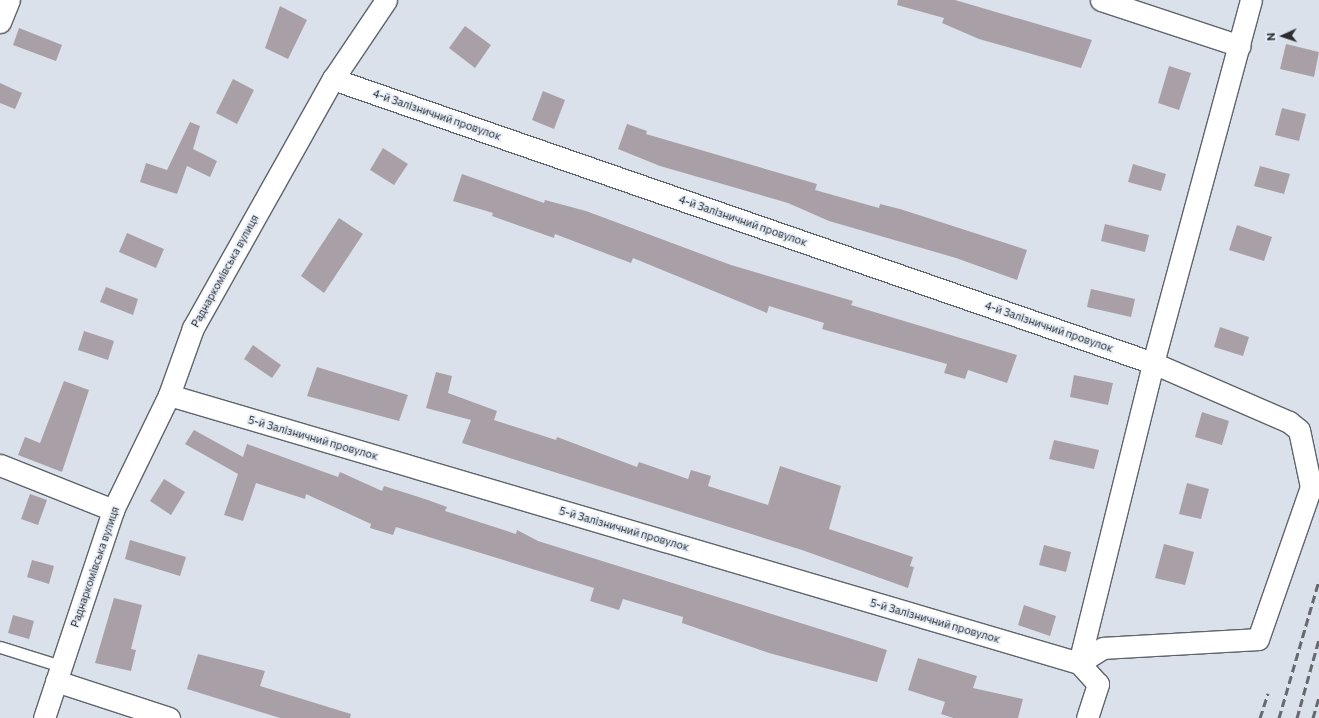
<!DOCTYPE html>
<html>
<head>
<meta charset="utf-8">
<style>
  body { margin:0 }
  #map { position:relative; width:1319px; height:718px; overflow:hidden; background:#dae1ea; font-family:Commissioner,sans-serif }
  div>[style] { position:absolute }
  .building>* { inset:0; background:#a9a0a7 }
  .roads { filter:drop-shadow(1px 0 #5e646c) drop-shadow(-1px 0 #5e646c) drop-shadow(0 1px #5e646c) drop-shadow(0 -1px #5e646c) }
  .service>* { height:11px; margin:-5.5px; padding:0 5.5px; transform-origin:5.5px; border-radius:5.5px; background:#fff }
  .minor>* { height:21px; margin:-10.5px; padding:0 10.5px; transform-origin:10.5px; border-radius:10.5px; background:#fff }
  .rail>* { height:3px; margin-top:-1.5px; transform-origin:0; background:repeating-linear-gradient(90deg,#666a6f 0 8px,transparent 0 12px) }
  span { translate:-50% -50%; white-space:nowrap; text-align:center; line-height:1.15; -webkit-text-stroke:3px #e7eef8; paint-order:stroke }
  .street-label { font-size:11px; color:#2b2e31 }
  .north { position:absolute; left:1263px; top:16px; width:40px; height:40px; -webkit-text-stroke:3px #e7eef8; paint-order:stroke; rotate:267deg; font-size:11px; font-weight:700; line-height:16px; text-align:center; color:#2b2e31 }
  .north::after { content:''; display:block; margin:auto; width:14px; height:18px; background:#2b2e31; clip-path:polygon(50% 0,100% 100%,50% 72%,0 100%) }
</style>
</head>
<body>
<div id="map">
  <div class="building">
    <i style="clip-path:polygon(898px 0,955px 0,1092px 40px,1081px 68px,979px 39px,942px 23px,944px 18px,897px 5px)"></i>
    <i style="clip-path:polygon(280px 6px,307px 20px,288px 59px,265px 48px)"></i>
    <i style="clip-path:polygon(465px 26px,491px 45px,475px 68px,449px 48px)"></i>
    <i style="clip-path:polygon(19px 28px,62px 45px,56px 61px,13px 45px)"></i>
    <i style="clip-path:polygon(1286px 44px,1319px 52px,1314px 77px,1280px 69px)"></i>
    <i style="clip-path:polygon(1169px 66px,1191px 73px,1179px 110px,1158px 103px)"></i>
    <i style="clip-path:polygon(233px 79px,254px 90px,237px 124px,216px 113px)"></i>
    <i style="clip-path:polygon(0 83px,22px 93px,15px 109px,0 103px)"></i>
    <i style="clip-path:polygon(543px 91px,565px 100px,554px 129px,532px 120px)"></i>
    <i style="clip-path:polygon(1282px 108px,1306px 114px,1299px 141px,1275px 135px)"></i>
    <i style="clip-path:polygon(190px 122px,200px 126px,193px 149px,217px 161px,210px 177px,187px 166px,177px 194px,140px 182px,146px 163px,167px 170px)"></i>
    <i style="clip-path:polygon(627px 124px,647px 131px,646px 134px,817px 184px,815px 190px,879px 208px,880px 204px,900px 209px,1027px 250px,1017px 280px,956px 258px,829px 221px,788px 203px,660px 166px,618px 149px)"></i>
    <i style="clip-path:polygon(383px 148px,408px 164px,394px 185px,370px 170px)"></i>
    <i style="clip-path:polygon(1133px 164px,1166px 174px,1161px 191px,1128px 182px)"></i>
    <i style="clip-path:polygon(1260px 166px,1290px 174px,1284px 194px,1254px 186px)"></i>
    <i style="clip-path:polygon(462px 174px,544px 203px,545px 200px,586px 211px,731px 265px,853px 301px,851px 305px,1017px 355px,1007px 383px,968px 370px,965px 379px,944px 373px,947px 364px,822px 329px,824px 323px,769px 306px,767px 313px,633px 258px,631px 263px,555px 234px,554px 238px,492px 216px,493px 213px,453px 201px)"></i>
    <i style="clip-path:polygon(339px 218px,363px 234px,324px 293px,301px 276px)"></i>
    <i style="clip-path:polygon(1105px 224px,1149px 235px,1145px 252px,1101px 241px)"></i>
    <i style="clip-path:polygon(1237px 225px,1272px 237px,1264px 261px,1229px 250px)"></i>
    <i style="clip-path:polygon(127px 233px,164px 249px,156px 268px,119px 252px)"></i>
    <i style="clip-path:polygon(106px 287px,138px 299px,133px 315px,100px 302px)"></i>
    <i style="clip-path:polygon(1091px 289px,1135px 299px,1131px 317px,1087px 307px)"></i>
    <i style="clip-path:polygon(1220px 327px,1249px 337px,1243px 356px,1214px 347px)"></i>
    <i style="clip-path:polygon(84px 331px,114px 341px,108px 360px,78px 350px)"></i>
    <i style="clip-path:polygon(253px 345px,281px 365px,272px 378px,244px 359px)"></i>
    <i style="clip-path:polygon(317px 367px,408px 395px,399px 421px,307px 396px)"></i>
    <i style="clip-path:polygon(436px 372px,452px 376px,448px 393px,497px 411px,494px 420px,556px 440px,557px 437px,637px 467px,639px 462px,688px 479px,691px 470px,711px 476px,708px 486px,768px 505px,780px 466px,841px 486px,829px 529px,913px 557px,910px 566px,914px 567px,908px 588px,802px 550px,462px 443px,471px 420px,426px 408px)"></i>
    <i style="clip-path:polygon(1074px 375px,1113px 383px,1108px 405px,1070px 397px)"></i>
    <i style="clip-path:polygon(64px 381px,89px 390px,62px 472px,18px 455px,25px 437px,40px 443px)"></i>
    <i style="clip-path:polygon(1202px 412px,1229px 421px,1222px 445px,1195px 437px)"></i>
    <i style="clip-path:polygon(194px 430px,243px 457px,247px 444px,338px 477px,340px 472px,382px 491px,384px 486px,428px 500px,447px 507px,445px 511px,516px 534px,517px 530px,538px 541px,887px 650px,877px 682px,769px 653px,682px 623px,683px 617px,623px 599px,619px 610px,590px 601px,594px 588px,396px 527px,393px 535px,370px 528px,371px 524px,306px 494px,305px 499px,256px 483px,243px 521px,224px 515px,238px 474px,185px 444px)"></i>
    <i style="clip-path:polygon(1054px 440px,1099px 450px,1094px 469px,1049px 459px)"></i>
    <i style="clip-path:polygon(164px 479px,185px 492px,171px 515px,150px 501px)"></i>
    <i style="clip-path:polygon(1187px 483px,1209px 489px,1201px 519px,1179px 514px)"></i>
    <i style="clip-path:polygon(30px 494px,47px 500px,38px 525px,21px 519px)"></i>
    <i style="clip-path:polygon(130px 540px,186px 557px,180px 576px,125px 559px)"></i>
    <i style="clip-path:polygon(1164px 544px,1194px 552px,1185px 585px,1155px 578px)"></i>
    <i style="clip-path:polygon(1044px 545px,1071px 552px,1066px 572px,1039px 565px)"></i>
    <i style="clip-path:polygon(32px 560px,54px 566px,49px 584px,27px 577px)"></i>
    <i style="clip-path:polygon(114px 598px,142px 605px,131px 649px,136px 650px,131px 671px,95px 663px)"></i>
    <i style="clip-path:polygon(1024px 605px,1056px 616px,1050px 636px,1018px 625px)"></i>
    <i style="clip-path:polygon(13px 615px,34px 621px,29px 639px,8px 633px)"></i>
    <i style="clip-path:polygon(198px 654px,265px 671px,260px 686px,351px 714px,350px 718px,280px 718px,187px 689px)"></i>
    <i style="clip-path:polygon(918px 658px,977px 676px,973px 688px,1023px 699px,1018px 718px,953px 718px,941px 714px,945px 702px,908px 690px)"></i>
  </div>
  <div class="roads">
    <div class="service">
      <i style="left:0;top:647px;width:64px;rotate:17.3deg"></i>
    </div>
    <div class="minor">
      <i style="left:1101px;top:0;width:146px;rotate:18.3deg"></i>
      <i style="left:0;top:22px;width:24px;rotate:-68deg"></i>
      <i style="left:169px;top:395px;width:949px;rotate:16.41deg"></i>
      <i style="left:1079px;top:663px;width:28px;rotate:-32deg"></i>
      <i style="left:1103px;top:648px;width:155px;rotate:-3.3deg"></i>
      <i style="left:1258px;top:639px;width:161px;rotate:-70.8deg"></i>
      <i style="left:1311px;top:487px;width:58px;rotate:-101.9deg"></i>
      <i style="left:1299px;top:430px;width:13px;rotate:-141deg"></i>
      <i style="left:1289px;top:422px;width:148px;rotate:-156.5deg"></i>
      <i style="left:1153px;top:363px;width:868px;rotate:-160.9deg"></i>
      <i style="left:0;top:465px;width:122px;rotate:21.7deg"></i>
      <i style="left:56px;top:681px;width:119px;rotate:18.1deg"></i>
      <i style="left:44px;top:718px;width:219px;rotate:-71.6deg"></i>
      <i style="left:113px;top:510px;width:128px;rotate:-64deg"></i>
      <i style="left:169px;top:395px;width:71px;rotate:-70.3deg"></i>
      <i style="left:193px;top:328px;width:286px;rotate:-60.7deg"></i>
      <i style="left:333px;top:79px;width:95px;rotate:-56.1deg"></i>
      <i style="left:1087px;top:718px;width:36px;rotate:-72deg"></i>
      <i style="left:1098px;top:684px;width:28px;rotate:-132deg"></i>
      <i style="left:1079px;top:663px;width:309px;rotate:-76.1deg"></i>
      <i style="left:1153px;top:363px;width:376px;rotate:-74.9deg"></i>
    </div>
  </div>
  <div class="rail">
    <i style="left:1260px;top:718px;width:26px;rotate:-72deg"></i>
    <i style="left:1279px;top:718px;width:144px;rotate:-73.8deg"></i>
    <i style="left:1297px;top:718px;width:82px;rotate:-74.4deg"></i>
    <i style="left:1313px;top:718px;width:22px;rotate:-74deg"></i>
  </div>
  <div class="street-label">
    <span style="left:437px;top:115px;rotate:19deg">4-й Залізничний провулок</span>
    <span style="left:743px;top:221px;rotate:19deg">4-й Залізничний провулок</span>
    <span style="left:225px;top:271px;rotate:-61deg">Раднаркомівська вулиця</span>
    <span style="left:1049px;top:327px;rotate:19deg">4-й Залізничний провулок</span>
    <span style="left:313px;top:438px;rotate:16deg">5-й Залізничний провулок</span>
    <span style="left:624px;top:529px;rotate:16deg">5-й Залізничний провулок</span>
    <span style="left:95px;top:567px;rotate:-71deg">Раднаркомівська вулиця</span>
    <span style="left:935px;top:621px;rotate:16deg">5-й Залізничний провулок</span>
  </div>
  <div class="north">N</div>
</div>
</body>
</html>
